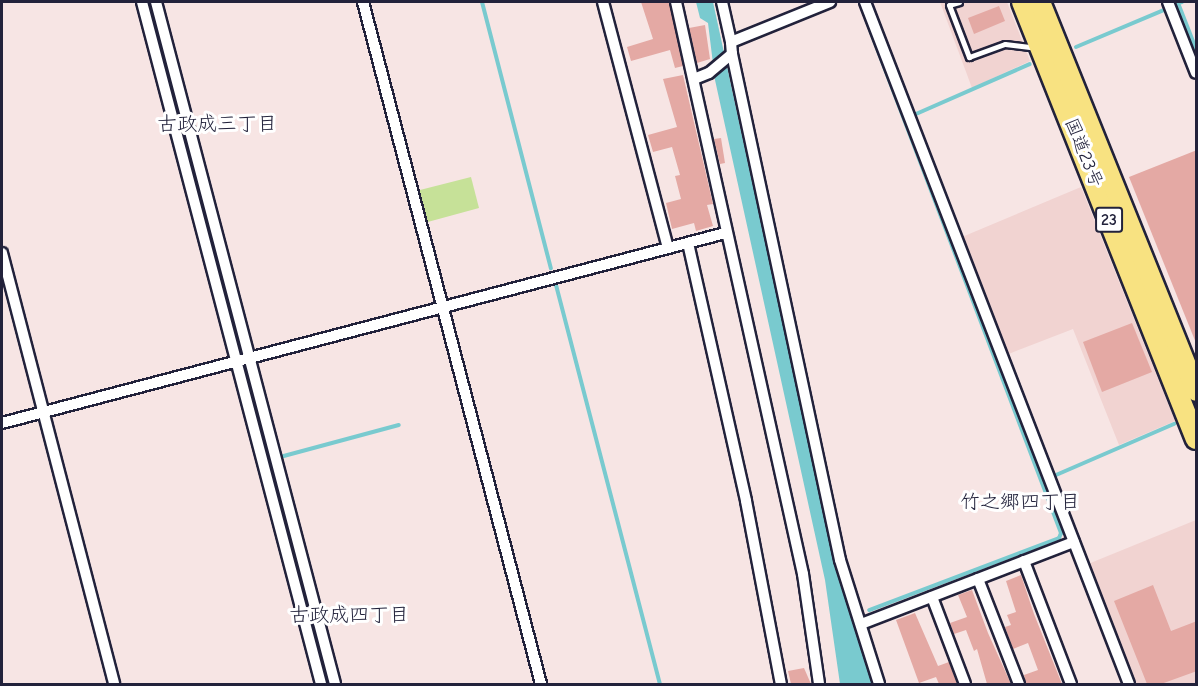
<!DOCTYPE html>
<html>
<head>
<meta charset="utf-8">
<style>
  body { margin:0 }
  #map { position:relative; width:1198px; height:686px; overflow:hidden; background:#f7e5e4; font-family:"Comic Neue","Klee One",sans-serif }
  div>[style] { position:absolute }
  .built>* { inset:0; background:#f1d3d1 }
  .green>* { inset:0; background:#c6e198 }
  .water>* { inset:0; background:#79cacf }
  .stream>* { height:4px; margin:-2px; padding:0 2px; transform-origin:2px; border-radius:2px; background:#79cacf }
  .building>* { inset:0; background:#e4a9a4 }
  .roads { filter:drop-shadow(2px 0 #22223b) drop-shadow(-2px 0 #22223b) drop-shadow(0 2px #22223b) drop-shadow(0 -2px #22223b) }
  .lane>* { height:5px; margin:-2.5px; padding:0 2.5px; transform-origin:2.5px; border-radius:2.5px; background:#fff }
  .street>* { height:10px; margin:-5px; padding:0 5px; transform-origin:5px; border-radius:5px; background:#fff }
  .highway>* { height:20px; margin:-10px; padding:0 10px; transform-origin:10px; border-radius:10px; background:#f8e281 }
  span { translate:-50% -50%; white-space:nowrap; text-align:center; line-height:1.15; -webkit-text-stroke:6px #fff; paint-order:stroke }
  .shield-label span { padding:2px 4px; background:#fff; border:2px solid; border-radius:4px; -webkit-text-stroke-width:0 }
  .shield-label { font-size:16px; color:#22223b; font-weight:700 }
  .street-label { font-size:18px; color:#22223b }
  .neighbourhood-label { font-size:20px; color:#22223b }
  .frame { position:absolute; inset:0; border:3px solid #22223b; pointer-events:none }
</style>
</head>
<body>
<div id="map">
  <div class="built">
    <i style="clip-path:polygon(940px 2px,1007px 2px,1030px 61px,972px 88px)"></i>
    <i style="clip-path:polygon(1081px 187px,1175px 421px,1119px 445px,1073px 329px,1006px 355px,962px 237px)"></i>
    <i style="clip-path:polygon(1196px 520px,1196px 684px,1135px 684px,1088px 564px)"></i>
  </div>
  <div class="green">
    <i style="clip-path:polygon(471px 177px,479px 208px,424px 223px,416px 191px)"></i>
  </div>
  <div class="water">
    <i style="clip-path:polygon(696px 2px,713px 2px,837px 572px,872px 684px,840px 684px,825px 580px,715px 80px,708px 23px,700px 18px)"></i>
  </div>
  <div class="stream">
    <i style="left:149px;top:2px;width:363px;rotate:75.5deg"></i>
    <i style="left:482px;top:2px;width:275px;rotate:75.5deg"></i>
    <i style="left:1182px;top:2px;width:4px;rotate:166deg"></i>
    <i style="left:1178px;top:3px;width:49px;rotate:68.6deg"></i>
    <i style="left:866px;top:19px;width:550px;rotate:69.22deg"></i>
    <i style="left:1061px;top:533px;width:5px;rotate:112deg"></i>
    <i style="left:1059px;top:538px;width:203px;rotate:159.2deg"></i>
    <i style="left:1076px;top:47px;width:95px;rotate:-22.8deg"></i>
    <i style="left:916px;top:114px;width:124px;rotate:-23.7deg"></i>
    <i style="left:556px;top:285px;width:412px;rotate:75.4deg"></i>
    <i style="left:244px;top:365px;width:330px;rotate:75.2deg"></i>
    <i style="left:280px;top:457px;width:123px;rotate:-15.1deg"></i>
    <i style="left:1056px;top:475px;width:129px;rotate:-23.4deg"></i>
  </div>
  <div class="building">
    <i style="clip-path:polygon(641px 2px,669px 2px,683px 66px,675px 68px,670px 50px,631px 61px,627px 47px,653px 39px)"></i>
    <i style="clip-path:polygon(999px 6px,1005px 21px,974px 34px,968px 18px)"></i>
    <i style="clip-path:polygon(705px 25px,710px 59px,697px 63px,689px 28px)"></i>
    <i style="clip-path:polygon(683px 75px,713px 204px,707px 205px,713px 226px,696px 231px,694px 223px,672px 229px,666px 203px,681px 199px,675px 176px,680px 175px,672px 147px,653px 152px,648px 135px,677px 127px,663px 79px)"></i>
    <i style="clip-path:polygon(721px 138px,725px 163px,720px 164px,714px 139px)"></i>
    <i style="clip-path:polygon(1197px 150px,1197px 343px,1196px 343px,1129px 177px)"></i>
    <i style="clip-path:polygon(1132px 323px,1152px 372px,1102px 392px,1083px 342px)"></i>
    <i style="clip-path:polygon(1021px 575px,1034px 614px,1062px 684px,1026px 684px,1024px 675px,1038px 670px,1028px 643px,1013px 649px,1005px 627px,1011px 625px,1007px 615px,1016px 612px,1006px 581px)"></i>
    <i style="clip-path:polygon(1153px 585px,1171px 631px,1197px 621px,1197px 671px,1161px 684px,1147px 684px,1114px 601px)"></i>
    <i style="clip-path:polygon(972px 590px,988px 633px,1011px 684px,987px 684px,977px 649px,974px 651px,966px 630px,954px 634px,950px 623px,967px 617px,958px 595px)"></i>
    <i style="clip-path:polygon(915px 613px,938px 666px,949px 662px,957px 684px,939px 684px,936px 677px,919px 683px,896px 620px)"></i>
    <i style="clip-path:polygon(804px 668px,811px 684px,791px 684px,788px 671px)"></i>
  </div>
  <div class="roads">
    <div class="lane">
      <i style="left:959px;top:2px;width:10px;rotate:163deg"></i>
      <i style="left:949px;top:5px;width:56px;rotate:69deg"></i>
      <i style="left:969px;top:57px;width:38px;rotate:-20deg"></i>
      <i style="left:1005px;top:44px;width:31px;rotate:7deg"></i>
    </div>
    <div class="street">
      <i style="left:142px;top:2px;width:705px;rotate:75.29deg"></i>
      <i style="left:156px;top:2px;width:705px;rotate:75.29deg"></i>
      <i style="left:363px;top:2px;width:705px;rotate:75.37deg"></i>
      <i style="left:603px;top:2px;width:254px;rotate:75.2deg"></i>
      <i style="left:676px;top:2px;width:586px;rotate:77.48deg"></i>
      <i style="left:803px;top:574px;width:111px;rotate:81.7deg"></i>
      <i style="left:722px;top:2px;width:41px;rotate:77.3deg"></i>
      <i style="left:865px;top:2px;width:731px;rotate:68.84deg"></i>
      <i style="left:1168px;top:2px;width:76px;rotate:68.5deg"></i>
      <i style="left:732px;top:54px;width:517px;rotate:77.95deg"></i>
      <i style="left:840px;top:560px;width:130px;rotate:72.5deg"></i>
      <i style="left:694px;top:79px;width:16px;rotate:-22deg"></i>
      <i style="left:709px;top:73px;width:30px;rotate:-40deg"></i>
      <i style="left:732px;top:54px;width:12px;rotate:-95deg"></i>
      <i style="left:731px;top:42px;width:107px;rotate:-22deg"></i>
      <i style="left:688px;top:243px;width:264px;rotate:77.3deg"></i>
      <i style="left:746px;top:501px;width:186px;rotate:79.2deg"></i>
      <i style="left:2px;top:253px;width:445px;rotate:75.4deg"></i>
      <i style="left:2px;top:423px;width:748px;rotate:-14.72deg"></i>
      <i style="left:1024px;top:561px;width:132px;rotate:69.1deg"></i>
      <i style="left:978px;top:579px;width:113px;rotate:68.7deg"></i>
      <i style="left:932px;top:597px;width:93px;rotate:69.2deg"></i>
      <i style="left:861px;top:624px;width:228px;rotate:-21.1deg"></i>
    </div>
    <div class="highway">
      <i style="left:1022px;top:2px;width:470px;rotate:68.3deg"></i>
      <i style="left:1040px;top:2px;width:419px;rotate:68.1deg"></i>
    </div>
  </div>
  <div class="shield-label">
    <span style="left:1109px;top:220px">23</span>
  </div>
  <div class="street-label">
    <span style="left:1083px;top:153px;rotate:68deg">国道23号</span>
  </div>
  <div class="neighbourhood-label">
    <span style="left:217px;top:123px">古政成三丁目</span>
    <span style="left:1020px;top:501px">竹之郷四丁目</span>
    <span style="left:349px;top:614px">古政成四丁目</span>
  </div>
  <div class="frame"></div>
</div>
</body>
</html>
